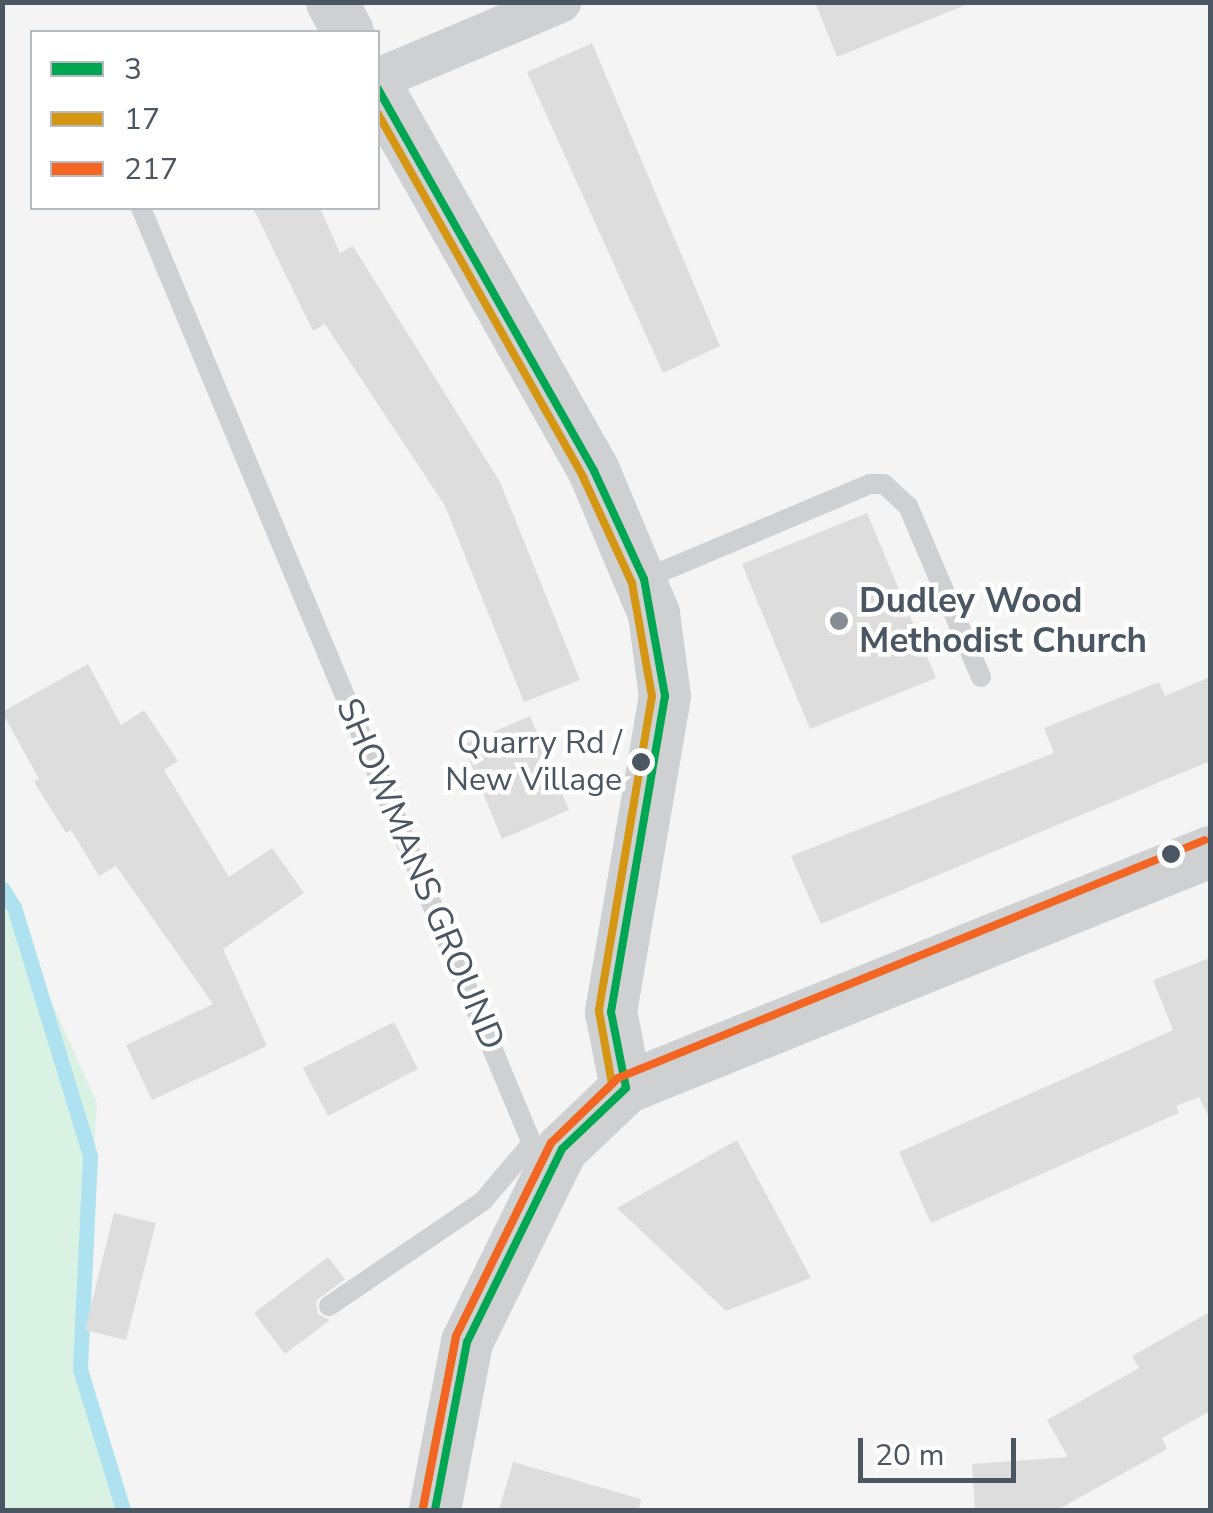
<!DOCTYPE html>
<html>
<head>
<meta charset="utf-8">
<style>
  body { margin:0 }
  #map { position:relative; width:1213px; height:1513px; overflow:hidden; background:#f4f4f4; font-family:"Nunito Sans",sans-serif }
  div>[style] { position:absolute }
  .green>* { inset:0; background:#d9f2e3 }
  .stream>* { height:15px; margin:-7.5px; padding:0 7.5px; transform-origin:7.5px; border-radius:7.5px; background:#aee2f0 }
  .building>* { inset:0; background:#ddddde }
  .service>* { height:20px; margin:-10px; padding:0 10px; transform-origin:10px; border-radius:10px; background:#ced0d2 }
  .minor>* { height:42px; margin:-21px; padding:0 21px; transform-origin:21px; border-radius:21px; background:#ced0d2 }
  .tertiary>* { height:52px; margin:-26px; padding:0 26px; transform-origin:26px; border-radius:26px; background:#ced0d2 }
  .bus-1>* { height:8px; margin:-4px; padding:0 4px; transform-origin:4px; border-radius:4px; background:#00a651 }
  .bus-2>* { height:8px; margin:-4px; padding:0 4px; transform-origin:4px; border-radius:4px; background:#d49613 }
  .bus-3>* { height:8px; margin:-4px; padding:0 4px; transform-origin:4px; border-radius:4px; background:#f26522 }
  .dots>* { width:28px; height:28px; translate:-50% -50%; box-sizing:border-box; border:5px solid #fff; border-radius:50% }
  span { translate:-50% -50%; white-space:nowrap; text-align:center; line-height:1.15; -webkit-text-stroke:9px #fff; paint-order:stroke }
  .bus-label { font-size:32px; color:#4a5661 }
  .right { translate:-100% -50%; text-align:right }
  .poi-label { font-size:35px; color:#4a5661; font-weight:700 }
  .left { translate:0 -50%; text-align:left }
  .street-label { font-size:35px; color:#4a5661 }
  .frame { position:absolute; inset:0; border:5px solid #4a5661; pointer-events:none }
  .legend { position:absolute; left:30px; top:30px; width:350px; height:180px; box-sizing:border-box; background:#fff; border:2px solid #b7bbc0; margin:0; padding:12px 18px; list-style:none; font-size:30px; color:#4a5661 }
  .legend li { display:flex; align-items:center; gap:20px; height:50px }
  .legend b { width:50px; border:2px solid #b7bbc0 }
  .scale { position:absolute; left:858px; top:1438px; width:158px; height:45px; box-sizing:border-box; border:5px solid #4a5661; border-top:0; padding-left:12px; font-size:30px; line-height:35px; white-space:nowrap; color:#4a5661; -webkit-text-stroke:8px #fff; paint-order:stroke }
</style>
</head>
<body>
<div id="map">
  <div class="green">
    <i style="clip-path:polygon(3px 894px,97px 1103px,80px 1369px,123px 1510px,3px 1510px)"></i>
  </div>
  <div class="stream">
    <i style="left:2px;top:888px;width:22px;rotate:58deg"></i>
    <i style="left:14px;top:907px;width:260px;rotate:73deg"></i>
    <i style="left:90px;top:1156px;width:213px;rotate:92.7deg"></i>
    <i style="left:80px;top:1369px;width:147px;rotate:73deg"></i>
  </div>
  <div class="building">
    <i style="clip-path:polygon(815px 2px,967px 2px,968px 4px,837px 57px)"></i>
    <i style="clip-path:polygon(592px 43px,720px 346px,663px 373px,527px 72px)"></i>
    <i style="clip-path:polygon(253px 208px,320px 208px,340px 253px,353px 246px,500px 482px,580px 680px,524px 702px,445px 506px,325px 324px,313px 331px)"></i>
    <i style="clip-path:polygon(867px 513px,936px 678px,810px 729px,742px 564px)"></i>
    <i style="clip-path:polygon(88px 664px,121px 725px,144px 710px,178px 761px,164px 770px,229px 877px,272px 848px,304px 893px,223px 949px,267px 1046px,152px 1100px,126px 1045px,213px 1004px,116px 866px,99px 876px,71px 830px,66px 833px,34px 782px,39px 779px,2px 712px)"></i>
    <i style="clip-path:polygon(1210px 677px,1210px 761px,821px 924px,791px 856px,1054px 753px,1044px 728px,1159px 682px,1165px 696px)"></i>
    <i style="clip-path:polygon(530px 716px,569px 810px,502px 839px,463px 745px)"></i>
    <i style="clip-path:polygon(1210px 958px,1210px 1119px,1199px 1097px,1176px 1106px,1179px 1113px,931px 1223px,899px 1152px,1173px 1030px,1153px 980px)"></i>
    <i style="clip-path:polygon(394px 1022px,418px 1069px,328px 1116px,303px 1068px)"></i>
    <i style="clip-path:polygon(737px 1140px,811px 1278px,726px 1311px,617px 1208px)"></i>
    <i style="clip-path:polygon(114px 1213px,156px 1223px,126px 1340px,85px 1330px)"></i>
    <i style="clip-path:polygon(328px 1257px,345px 1279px,316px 1301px,318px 1314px,330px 1320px,285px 1354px,254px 1313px)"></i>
    <i style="clip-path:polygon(1210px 1312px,1210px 1411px,1162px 1438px,1167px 1449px,1057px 1510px,975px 1510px,972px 1464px,1068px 1457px,1047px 1420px,1139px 1368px,1132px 1356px)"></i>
    <i style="clip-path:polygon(513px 1462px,641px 1499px,639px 1510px,499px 1510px)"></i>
  </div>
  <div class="service">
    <i style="left:141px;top:208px;width:1043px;rotate:67.32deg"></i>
    <i style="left:644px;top:579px;width:245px;rotate:-22.8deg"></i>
    <i style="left:870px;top:484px;width:14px"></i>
    <i style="left:884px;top:484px;width:33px;rotate:43deg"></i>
    <i style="left:908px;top:506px;width:186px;rotate:66.9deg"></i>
    <i style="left:329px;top:1306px;width:186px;rotate:-34.3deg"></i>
    <i style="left:483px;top:1201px;width:76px;rotate:-49.8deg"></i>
  </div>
  <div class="minor">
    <i style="left:378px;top:79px;width:198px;rotate:-22.9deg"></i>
  </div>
  <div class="tertiary">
    <i style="left:332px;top:2px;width:34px;rotate:62deg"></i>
    <i style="left:378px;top:89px;width:439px;rotate:60.5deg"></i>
    <i style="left:594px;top:471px;width:155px;rotate:67.2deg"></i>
    <i style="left:654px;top:614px;width:83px;rotate:82.4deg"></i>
    <i style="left:665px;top:696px;width:321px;rotate:99.7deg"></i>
    <i style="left:611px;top:1012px;width:77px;rotate:78.8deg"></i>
    <i style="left:435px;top:1510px;width:171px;rotate:-79.2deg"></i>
    <i style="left:467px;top:1342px;width:215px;rotate:-63.8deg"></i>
    <i style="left:562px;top:1149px;width:88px;rotate:-43.6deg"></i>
    <i style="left:626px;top:1088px;width:630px;rotate:-22deg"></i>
  </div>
  <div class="bus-1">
    <i style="left:378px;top:89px;width:439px;rotate:60.5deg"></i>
    <i style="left:594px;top:471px;width:119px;rotate:65.2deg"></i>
    <i style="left:644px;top:579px;width:119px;rotate:79.8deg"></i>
    <i style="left:665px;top:696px;width:321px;rotate:99.7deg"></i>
    <i style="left:611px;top:1012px;width:77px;rotate:78.8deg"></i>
    <i style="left:626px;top:1088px;width:88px;rotate:136.4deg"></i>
    <i style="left:562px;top:1149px;width:215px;rotate:116.2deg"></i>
    <i style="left:467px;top:1342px;width:171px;rotate:100.8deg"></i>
  </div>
  <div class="bus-2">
    <i style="left:378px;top:114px;width:417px;rotate:60.5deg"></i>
    <i style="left:583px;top:477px;width:117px;rotate:65.2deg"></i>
    <i style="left:632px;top:583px;width:115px;rotate:80deg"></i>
    <i style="left:652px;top:696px;width:319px;rotate:99.6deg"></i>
    <i style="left:599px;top:1011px;width:74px;rotate:79.9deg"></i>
    <i style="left:612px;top:1084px;width:85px;rotate:136deg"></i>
    <i style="left:551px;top:1143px;width:215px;rotate:116.2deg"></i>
    <i style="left:456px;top:1336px;width:175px;rotate:100.9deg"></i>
  </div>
  <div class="bus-3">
    <i style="left:423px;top:1508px;width:175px;rotate:-79.1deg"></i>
    <i style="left:456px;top:1336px;width:215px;rotate:-63.8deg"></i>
    <i style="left:551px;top:1143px;width:93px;rotate:-44.1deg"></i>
    <i style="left:618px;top:1078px;width:633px;rotate:-22.07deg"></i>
  </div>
  <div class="dots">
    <i style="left:839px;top:621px;background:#868d94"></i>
    <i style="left:641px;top:762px;background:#4a5661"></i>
    <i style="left:1171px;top:854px;background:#4a5661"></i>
  </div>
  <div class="bus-label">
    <span class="right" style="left:622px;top:762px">Quarry Rd /<br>New Village</span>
  </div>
  <div class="poi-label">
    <span class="left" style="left:859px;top:621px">Dudley Wood<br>Methodist Church</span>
  </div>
  <div class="street-label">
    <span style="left:420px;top:874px;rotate:67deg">SHOWMANS GROUND</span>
  </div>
  <div class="frame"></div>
  <ul class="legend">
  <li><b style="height:12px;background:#00a651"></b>3</li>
  <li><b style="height:12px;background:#d49613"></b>17</li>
  <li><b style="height:12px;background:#f26522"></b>217</li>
  </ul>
  <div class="scale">20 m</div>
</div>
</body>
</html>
